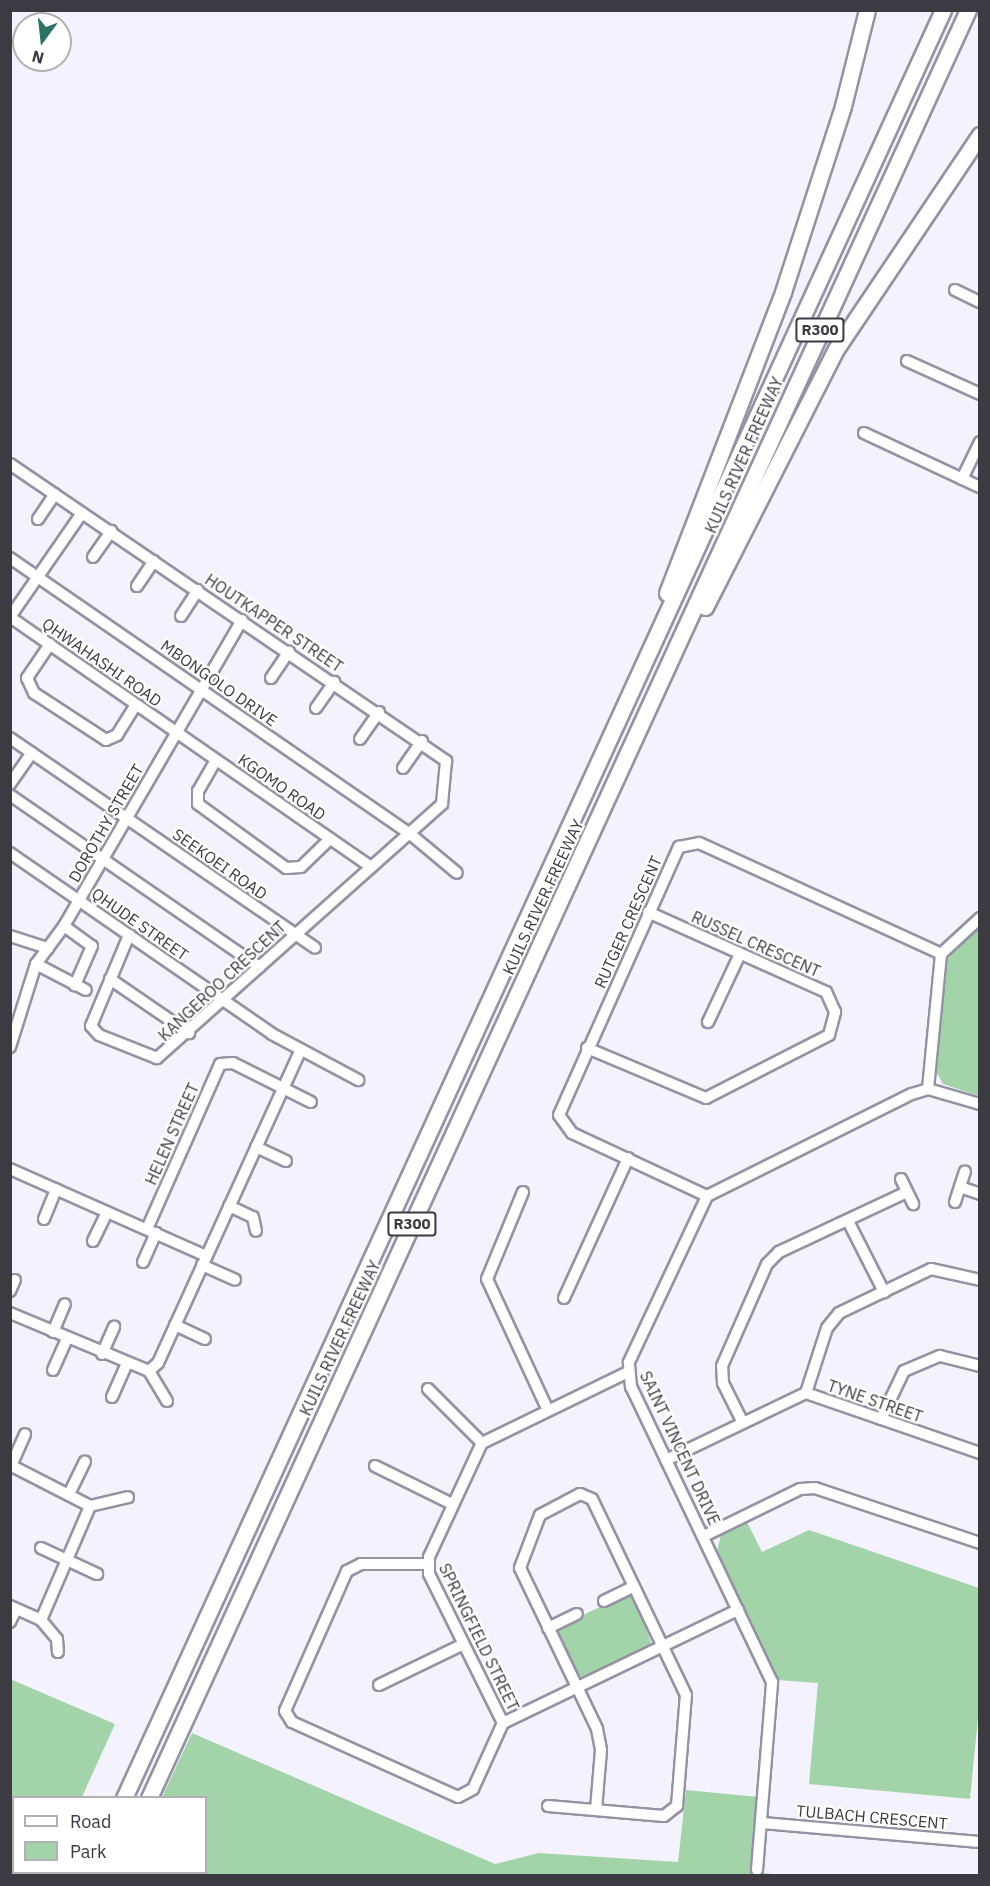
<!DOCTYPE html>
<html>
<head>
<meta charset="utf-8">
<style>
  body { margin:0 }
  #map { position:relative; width:990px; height:1886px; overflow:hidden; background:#f4f2fd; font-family:"IBM Plex Sans",sans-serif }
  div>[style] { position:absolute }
  .green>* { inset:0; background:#a3d4a9 }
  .roads { filter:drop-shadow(2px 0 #9492a3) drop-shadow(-2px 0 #9492a3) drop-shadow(0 2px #9492a3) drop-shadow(0 -2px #9492a3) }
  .minor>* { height:10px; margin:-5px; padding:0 5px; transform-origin:5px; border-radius:5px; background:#fff }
  .highway>* { height:15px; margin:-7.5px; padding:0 7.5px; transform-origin:7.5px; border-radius:7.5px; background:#fff }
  span { translate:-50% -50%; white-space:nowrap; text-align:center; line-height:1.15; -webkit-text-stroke:4.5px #fff; paint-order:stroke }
  .shield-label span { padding:2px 4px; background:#fff; border:2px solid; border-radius:4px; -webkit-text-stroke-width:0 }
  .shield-label { font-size:15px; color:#3c3b42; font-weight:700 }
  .street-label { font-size:16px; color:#3c3b42 }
  .frame { position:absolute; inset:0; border:12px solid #3c3b42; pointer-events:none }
  .legend { position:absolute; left:12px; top:1796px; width:195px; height:78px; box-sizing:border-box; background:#fff; border:2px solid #b1b1b3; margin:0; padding:8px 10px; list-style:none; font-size:18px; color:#3c3b42 }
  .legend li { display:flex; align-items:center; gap:12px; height:30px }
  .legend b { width:30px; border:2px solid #b1b1b3 }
  .north { position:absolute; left:12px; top:12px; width:60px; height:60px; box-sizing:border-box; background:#fff; border:2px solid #b1b1b3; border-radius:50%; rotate:195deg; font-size:16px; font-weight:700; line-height:24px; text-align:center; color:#3c3b42 }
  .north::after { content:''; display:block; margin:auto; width:21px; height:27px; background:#2d7163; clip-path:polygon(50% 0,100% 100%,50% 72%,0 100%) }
</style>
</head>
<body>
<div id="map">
  <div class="green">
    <i style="clip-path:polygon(979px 926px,979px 1096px,943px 1084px,936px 1071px,945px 962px)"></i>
    <i style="clip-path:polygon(747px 1522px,762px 1552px,809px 1530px,979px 1588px,980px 1698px,970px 1799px,809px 1784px,818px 1683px,777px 1680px,717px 1551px,721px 1535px)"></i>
    <i style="clip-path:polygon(632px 1592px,652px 1645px,586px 1677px,577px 1676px,553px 1629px)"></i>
    <i style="clip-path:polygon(10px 1679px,115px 1724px,82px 1797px,14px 1798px,14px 1872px,46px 1875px,11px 1875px)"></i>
    <i style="clip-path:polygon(192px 1733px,495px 1864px,539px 1853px,678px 1862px,686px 1790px,758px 1797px,751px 1872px,787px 1875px,127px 1876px,206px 1872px,206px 1798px,162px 1797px)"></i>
  </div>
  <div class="roads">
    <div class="minor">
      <i style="left:955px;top:290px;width:28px;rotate:26deg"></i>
      <i style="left:907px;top:361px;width:80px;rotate:24.3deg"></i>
      <i style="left:864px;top:433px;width:128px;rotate:25deg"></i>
      <i style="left:10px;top:464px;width:528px;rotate:34.26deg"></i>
      <i style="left:446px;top:761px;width:43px;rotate:95.3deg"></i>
      <i style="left:442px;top:804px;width:382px;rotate:138.3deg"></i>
      <i style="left:157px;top:1058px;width:62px;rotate:-158.4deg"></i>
      <i style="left:99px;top:1035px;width:12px;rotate:-132deg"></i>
      <i style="left:91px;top:1026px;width:99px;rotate:-67.3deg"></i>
      <i style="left:962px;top:479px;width:41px;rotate:-64.1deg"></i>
      <i style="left:38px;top:519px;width:30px;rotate:-56deg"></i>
      <i style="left:93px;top:557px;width:32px;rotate:-55deg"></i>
      <i style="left:10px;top:558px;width:485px;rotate:34.6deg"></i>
      <i style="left:409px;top:833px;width:62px;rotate:39.8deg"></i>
      <i style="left:137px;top:586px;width:30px;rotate:-56deg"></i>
      <i style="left:181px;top:616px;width:31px;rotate:-57deg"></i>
      <i style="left:10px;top:617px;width:439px;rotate:34.7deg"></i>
      <i style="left:10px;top:617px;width:126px;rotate:-55.3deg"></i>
      <i style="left:50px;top:644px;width:41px;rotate:124.1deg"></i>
      <i style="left:27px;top:678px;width:17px;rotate:65deg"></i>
      <i style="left:34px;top:693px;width:86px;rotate:33.1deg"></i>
      <i style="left:106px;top:740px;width:12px;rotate:-24deg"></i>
      <i style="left:117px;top:735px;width:36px;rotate:-58deg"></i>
      <i style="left:271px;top:678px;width:32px;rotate:-56deg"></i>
      <i style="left:316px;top:708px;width:32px;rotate:-55deg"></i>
      <i style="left:10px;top:738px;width:370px;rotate:34.5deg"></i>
      <i style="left:360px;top:739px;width:33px;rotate:-55deg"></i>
      <i style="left:216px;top:760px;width:36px;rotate:120deg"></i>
      <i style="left:198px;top:791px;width:13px;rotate:90deg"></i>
      <i style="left:198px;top:804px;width:109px;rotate:36deg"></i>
      <i style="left:286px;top:868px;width:15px;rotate:-4deg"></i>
      <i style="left:301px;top:867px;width:40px;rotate:-44deg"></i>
      <i style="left:403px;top:768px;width:33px;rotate:-55deg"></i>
      <i style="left:10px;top:784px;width:38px;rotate:-55deg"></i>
      <i style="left:10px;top:795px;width:303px;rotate:34.6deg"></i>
      <i style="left:10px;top:853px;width:318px;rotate:34.6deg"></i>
      <i style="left:272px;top:1034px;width:98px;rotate:28.1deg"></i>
      <i style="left:64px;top:926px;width:34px;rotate:36deg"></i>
      <i style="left:92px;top:946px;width:43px;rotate:113.6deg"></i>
      <i style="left:10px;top:936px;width:40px;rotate:18deg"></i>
      <i style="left:36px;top:964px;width:56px;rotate:27.5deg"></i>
      <i style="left:110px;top:979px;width:96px;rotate:34.4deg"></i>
      <i style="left:708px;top:1022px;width:75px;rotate:-64.8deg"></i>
      <i style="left:10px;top:1047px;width:87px;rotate:-72.6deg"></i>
      <i style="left:36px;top:964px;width:47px;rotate:-53.6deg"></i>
      <i style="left:64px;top:926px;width:354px;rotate:-59.8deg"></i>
      <i style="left:587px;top:1048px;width:129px;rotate:22.8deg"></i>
      <i style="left:706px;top:1098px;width:138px;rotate:-27.1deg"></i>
      <i style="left:829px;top:1035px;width:24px;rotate:-75deg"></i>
      <i style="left:835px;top:1012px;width:22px;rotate:-114deg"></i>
      <i style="left:826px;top:992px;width:195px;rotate:-155.8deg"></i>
      <i style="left:928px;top:1089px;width:136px;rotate:-84.5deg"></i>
      <i style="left:941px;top:954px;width:53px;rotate:-42.7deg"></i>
      <i style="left:256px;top:1147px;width:33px;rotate:25deg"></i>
      <i style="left:10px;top:1169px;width:214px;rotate:23.9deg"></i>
      <i style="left:901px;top:1179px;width:28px;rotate:64deg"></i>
      <i style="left:960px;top:1187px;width:21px;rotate:19deg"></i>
      <i style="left:523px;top:1192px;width:94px;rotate:112.5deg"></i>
      <i style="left:487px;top:1279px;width:142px;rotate:65.1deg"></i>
      <i style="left:707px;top:1196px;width:149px;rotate:-155deg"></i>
      <i style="left:572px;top:1133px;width:22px;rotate:-126deg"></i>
      <i style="left:559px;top:1115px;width:294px;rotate:-65.9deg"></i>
      <i style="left:679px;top:847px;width:20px;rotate:-11deg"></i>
      <i style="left:699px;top:843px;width:266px;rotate:24.6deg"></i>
      <i style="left:955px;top:1202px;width:32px;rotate:-72deg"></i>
      <i style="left:229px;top:1206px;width:26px;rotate:25deg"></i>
      <i style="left:253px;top:1217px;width:14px;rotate:78deg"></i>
      <i style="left:44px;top:1219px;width:32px;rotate:-68deg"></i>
      <i style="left:848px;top:1221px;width:80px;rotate:63.1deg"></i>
      <i style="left:147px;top:1229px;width:180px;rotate:-66.1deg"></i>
      <i style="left:220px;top:1064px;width:13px;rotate:-4deg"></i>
      <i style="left:233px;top:1063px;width:87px;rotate:26.6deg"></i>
      <i style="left:93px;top:1241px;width:32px;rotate:-64deg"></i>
      <i style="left:143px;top:1262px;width:32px;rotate:-66deg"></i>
      <i style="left:202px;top:1265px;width:36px;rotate:24deg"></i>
      <i style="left:10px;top:1291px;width:12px;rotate:-66deg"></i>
      <i style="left:564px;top:1298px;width:154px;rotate:-65.4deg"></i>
      <i style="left:10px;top:1313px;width:151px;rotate:22.6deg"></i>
      <i style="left:149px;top:1371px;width:35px;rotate:59deg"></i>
      <i style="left:175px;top:1325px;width:33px;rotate:25deg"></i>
      <i style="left:53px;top:1332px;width:30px;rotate:-67deg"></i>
      <i style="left:102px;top:1354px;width:30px;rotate:-66deg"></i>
      <i style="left:53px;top:1370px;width:34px;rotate:-66deg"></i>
      <i style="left:149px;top:1371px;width:12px;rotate:-42deg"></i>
      <i style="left:158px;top:1363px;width:343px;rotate:-65.5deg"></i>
      <i style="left:428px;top:1389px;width:76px;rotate:45deg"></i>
      <i style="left:806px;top:1393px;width:68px;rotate:-72.1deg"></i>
      <i style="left:827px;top:1328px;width:19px;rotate:-51deg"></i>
      <i style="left:839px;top:1313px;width:102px;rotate:-25.6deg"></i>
      <i style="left:931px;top:1269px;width:50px;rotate:12.7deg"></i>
      <i style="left:112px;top:1397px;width:35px;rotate:-66deg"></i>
      <i style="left:881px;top:1419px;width:53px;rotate:-64.4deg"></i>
      <i style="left:904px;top:1371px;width:39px;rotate:-23deg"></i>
      <i style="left:940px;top:1356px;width:41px;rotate:14deg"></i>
      <i style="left:743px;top:1423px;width:45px;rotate:-116.6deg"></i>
      <i style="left:723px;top:1383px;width:17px;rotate:-93deg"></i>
      <i style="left:722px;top:1366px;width:111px;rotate:-66.2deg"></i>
      <i style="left:767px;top:1264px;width:17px;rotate:-45deg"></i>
      <i style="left:779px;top:1252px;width:141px;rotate:-25.1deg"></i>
      <i style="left:666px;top:1460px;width:155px;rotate:-25.6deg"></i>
      <i style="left:806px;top:1393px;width:184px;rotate:19deg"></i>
      <i style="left:10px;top:1465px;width:90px;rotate:27.1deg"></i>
      <i style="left:90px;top:1506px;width:39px;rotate:-13deg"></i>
      <i style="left:375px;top:1466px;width:86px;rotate:26.3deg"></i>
      <i style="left:10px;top:1468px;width:37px;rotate:-66deg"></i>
      <i style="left:70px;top:1492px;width:34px;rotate:-64deg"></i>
      <i style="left:704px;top:1536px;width:107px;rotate:-26.1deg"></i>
      <i style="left:800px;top:1489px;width:15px;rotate:-4deg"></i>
      <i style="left:815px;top:1488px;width:174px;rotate:18.4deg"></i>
      <i style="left:41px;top:1548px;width:62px;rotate:24.9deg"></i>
      <i style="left:427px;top:1564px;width:66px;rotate:180deg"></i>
      <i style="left:361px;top:1564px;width:16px;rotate:153deg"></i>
      <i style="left:347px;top:1571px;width:153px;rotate:113.9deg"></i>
      <i style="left:285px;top:1711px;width:13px;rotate:58deg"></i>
      <i style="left:292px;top:1722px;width:182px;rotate:24.3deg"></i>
      <i style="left:458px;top:1797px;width:17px;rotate:-28deg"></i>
      <i style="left:473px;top:1789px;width:72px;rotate:-65.6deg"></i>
      <i style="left:503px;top:1723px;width:261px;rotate:-25.7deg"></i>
      <i style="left:604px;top:1601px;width:32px;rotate:-26deg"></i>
      <i style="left:10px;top:1606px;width:34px;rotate:24deg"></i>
      <i style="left:41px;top:1620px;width:25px;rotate:50deg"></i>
      <i style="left:57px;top:1639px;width:13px;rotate:86deg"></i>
      <i style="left:41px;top:1620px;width:124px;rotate:-66.7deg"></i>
      <i style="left:10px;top:1622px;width:14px;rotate:-65deg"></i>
      <i style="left:548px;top:1628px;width:32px;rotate:-26deg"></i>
      <i style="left:379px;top:1685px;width:94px;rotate:-25.8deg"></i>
      <i style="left:503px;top:1723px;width:166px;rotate:-116.4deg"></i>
      <i style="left:429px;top:1574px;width:17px;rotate:-90deg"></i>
      <i style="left:429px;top:1557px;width:126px;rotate:-65.1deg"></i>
      <i style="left:482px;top:1443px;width:162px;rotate:-25.9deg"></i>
      <i style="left:548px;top:1806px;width:116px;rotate:4.9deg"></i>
      <i style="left:664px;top:1816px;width:16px;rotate:-38deg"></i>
      <i style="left:677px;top:1806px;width:111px;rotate:-85.4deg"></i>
      <i style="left:686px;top:1695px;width:217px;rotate:-115.6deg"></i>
      <i style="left:592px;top:1499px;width:13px;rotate:-157deg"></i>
      <i style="left:580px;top:1494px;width:45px;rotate:152.3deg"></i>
      <i style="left:540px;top:1515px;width:57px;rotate:110.7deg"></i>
      <i style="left:520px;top:1568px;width:178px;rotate:64.4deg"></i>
      <i style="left:597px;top:1729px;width:21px;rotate:79deg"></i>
      <i style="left:601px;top:1750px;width:59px;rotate:94.8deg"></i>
      <i style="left:762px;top:1823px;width:219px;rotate:5deg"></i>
      <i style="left:757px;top:1870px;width:189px;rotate:-85.4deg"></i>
      <i style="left:772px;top:1682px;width:327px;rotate:-115.5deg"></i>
      <i style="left:631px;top:1387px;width:25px;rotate:-95deg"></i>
      <i style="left:629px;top:1362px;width:183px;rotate:-64.8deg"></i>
      <i style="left:707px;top:1196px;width:229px;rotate:-26.5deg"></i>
      <i style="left:912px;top:1094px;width:17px;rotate:-17deg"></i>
      <i style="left:928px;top:1089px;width:54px;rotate:16.1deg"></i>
    </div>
    <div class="highway">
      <i style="left:667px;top:593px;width:323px;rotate:-68.9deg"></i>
      <i style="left:783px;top:292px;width:195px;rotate:-72.1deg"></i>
      <i style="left:843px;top:106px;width:99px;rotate:-76deg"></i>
      <i style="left:705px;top:607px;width:289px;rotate:-63.1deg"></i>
      <i style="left:836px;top:349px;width:258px;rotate:-56.1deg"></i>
      <i style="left:124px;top:1798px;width:1967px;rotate:-65.39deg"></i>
      <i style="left:149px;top:1798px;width:1967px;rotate:-65.39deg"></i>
      <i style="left:88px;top:1876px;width:4px;rotate:-76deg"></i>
      <i style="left:113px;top:1876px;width:4px;rotate:-63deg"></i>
    </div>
  </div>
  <div class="shield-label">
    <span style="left:820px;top:330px">R300</span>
    <span style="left:412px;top:1224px">R300</span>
  </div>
  <div class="street-label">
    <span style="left:744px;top:455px;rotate:-66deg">KUILS RIVER FREEWAY</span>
    <span style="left:274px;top:623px;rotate:34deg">HOUTKAPPER STREET</span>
    <span style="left:102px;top:662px;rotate:35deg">QHWAHASHI ROAD</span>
    <span style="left:219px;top:683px;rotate:35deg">MBONGOLO DRIVE</span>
    <span style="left:282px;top:787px;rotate:35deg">KGOMO ROAD</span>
    <span style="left:106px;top:823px;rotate:-60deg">DOROTHY STREET</span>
    <span style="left:220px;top:864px;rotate:35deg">SEEKOEI ROAD</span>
    <span style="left:543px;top:897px;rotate:-65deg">KUILS RIVER FREEWAY</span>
    <span style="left:628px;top:922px;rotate:-66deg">RUTGER CRESCENT</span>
    <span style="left:140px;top:924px;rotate:35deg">QHUDE STREET</span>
    <span style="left:756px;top:944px;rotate:24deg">RUSSEL CRESCENT</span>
    <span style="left:222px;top:981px;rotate:-43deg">KANGEROO CRESCENT</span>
    <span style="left:172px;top:1134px;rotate:-66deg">HELEN STREET</span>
    <span style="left:340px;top:1338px;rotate:-65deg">KUILS RIVER FREEWAY</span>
    <span style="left:875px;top:1401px;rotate:19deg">TYNE STREET</span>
    <span style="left:680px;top:1448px;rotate:65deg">SAINT VINCENT DRIVE</span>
    <span style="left:479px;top:1637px;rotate:64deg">SPRINGFIELD STREET</span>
    <span style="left:872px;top:1817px;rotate:5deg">TULBACH CRESCENT</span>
  </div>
  <div class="frame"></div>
  <ul class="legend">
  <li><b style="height:8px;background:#fff"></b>Road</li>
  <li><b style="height:16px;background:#a3d4a9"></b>Park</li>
  </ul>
  <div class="north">N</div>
</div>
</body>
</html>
